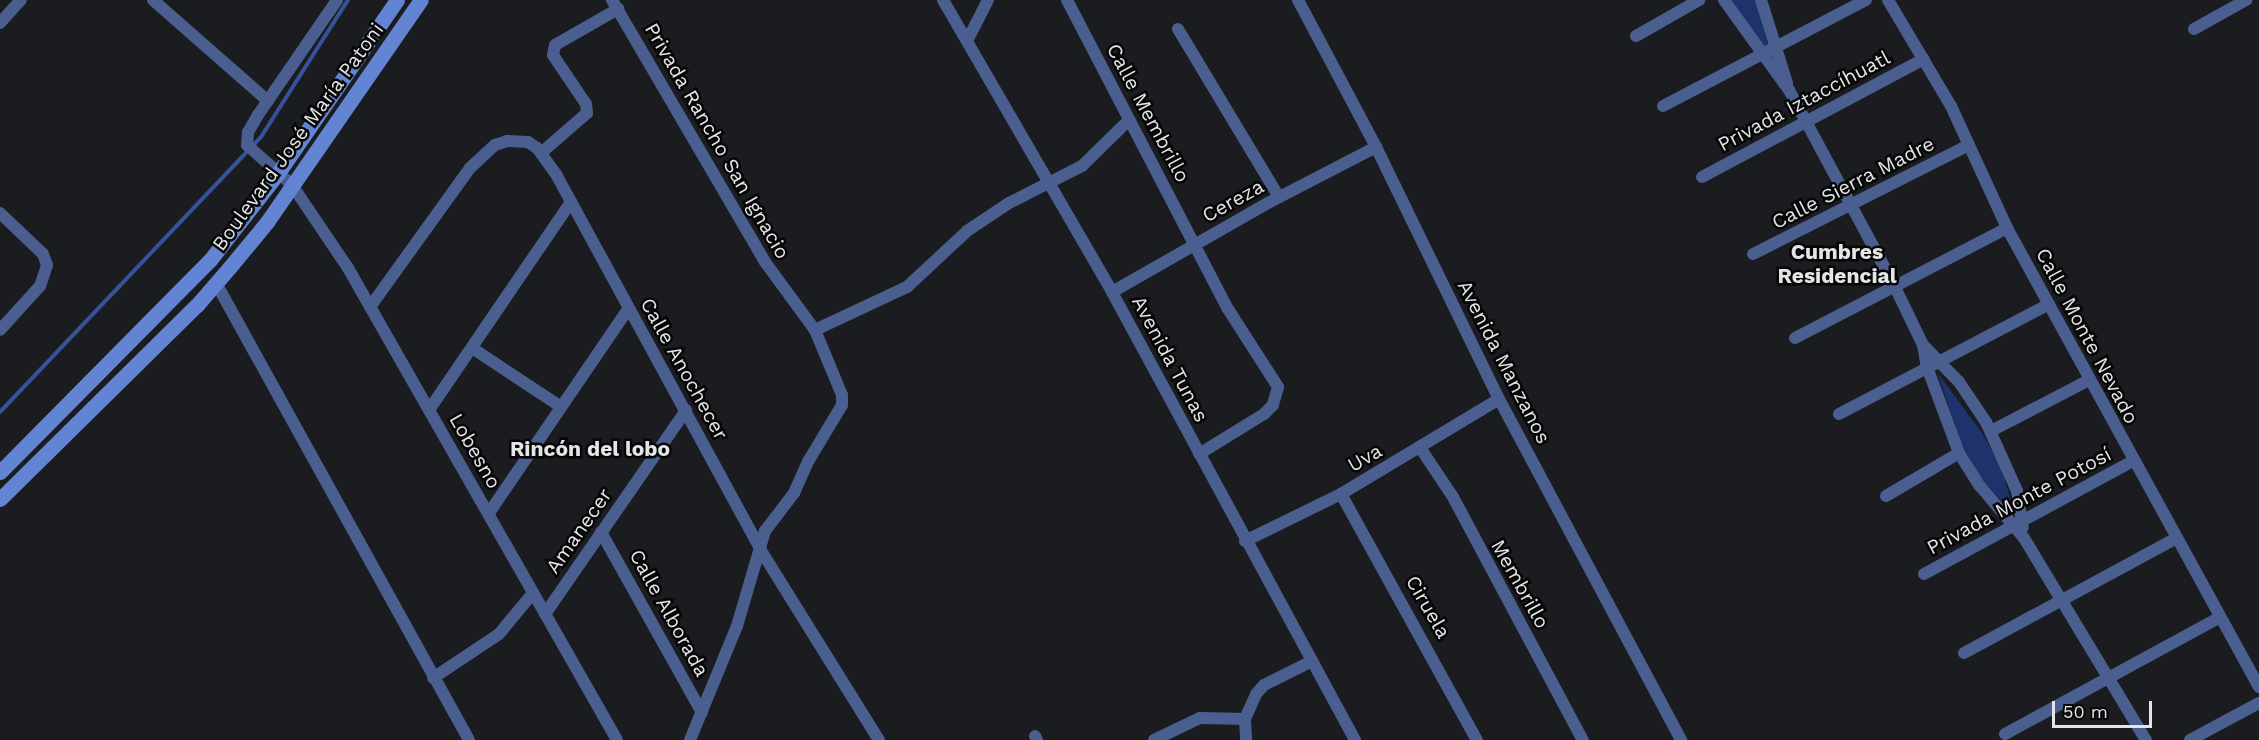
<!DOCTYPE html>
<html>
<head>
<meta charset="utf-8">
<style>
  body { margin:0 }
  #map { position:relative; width:2259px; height:740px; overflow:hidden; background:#1a1c1f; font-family:"Work Sans",sans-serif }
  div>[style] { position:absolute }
  .green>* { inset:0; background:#1e336b }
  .stream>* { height:4px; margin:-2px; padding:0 2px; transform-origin:2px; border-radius:2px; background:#36529b }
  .minor>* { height:12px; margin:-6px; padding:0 6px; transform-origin:6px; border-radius:6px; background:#4a5e8f }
  .secondary>* { height:15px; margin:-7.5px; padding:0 7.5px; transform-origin:7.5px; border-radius:7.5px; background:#6384d2 }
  span { translate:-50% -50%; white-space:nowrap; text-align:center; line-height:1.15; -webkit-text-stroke:5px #060607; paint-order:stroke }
  .street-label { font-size:20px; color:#e4e5e7 }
  .neighbourhood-label { font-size:21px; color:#e4e5e7; font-weight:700 }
  .scale { position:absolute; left:2052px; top:701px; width:100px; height:27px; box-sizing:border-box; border:3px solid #e4e5e7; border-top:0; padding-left:8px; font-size:18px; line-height:21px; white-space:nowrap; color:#e4e5e7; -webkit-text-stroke:4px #060607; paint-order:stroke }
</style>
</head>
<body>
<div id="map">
  <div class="green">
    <i style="clip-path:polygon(1729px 0,1756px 0,1770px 52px,1736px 12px)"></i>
    <i style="clip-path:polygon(1937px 372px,1982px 433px,2001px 466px,2015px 516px,1980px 477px,1961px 443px)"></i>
  </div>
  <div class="stream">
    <i style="left:0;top:412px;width:379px;rotate:-46.5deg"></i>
    <i style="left:261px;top:137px;width:162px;rotate:-57.6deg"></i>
  </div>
  <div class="minor">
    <i style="left:153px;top:0;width:153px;rotate:41.3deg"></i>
    <i style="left:337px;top:0;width:140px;rotate:124.5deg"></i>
    <i style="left:258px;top:115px;width:20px;rotate:120deg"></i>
    <i style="left:248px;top:132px;width:13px;rotate:94deg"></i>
    <i style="left:247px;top:145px;width:60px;rotate:41.6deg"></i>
    <i style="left:292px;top:185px;width:100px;rotate:56deg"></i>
    <i style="left:348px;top:268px;width:543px;rotate:60.32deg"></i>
    <i style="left:612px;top:0;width:303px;rotate:59.7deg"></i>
    <i style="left:765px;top:262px;width:84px;rotate:53.7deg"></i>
    <i style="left:815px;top:330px;width:102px;rotate:-25.1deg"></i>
    <i style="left:907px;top:287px;width:82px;rotate:-43deg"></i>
    <i style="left:967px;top:231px;width:50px;rotate:-33.7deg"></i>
    <i style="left:1009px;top:203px;width:82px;rotate:-26.9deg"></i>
    <i style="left:1082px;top:166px;width:66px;rotate:-44.4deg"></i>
    <i style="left:943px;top:0;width:337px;rotate:59.9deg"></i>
    <i style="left:1112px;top:292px;width:510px;rotate:61.52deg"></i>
    <i style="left:1067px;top:0;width:348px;rotate:62.5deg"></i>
    <i style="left:1228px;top:309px;width:93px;rotate:57.3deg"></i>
    <i style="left:1278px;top:387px;width:19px;rotate:106deg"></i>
    <i style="left:1273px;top:405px;width:13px;rotate:135deg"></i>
    <i style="left:1264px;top:414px;width:76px;rotate:148.4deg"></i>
    <i style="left:1298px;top:0;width:166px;rotate:62deg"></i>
    <i style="left:1376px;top:147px;width:280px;rotate:64deg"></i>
    <i style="left:1499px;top:399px;width:387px;rotate:61.9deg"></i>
    <i style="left:1724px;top:0;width:111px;rotate:54.2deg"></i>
    <i style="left:1789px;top:90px;width:221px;rotate:61.7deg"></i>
    <i style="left:1894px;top:285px;width:67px;rotate:64.2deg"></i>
    <i style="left:1923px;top:345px;width:22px;rotate:80deg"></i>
    <i style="left:1927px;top:367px;width:92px;rotate:69.6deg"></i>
    <i style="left:1959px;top:453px;width:39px;rotate:58deg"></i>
    <i style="left:1980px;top:486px;width:68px;rotate:49.8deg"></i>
    <i style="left:2024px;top:538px;width:236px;rotate:58.9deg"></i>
    <i style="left:1761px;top:0;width:87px;rotate:72.6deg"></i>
    <i style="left:1888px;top:0;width:123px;rotate:59.3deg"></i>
    <i style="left:1951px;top:106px;width:134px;rotate:65.3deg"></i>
    <i style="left:2007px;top:228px;width:524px;rotate:61.23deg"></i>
    <i style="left:0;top:23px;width:31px;rotate:-48deg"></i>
    <i style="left:1178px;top:29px;width:196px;rotate:59deg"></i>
    <i style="left:2194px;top:29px;width:60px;rotate:-29.1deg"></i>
    <i style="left:1636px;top:36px;width:73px;rotate:-29.7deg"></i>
    <i style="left:967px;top:41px;width:46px;rotate:-62.9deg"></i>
    <i style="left:1663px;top:106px;width:229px;rotate:-27.6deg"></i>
    <i style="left:541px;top:153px;width:61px;rotate:-41deg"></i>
    <i style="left:587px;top:113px;width:9px;rotate:-96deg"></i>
    <i style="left:586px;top:104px;width:59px;rotate:-124deg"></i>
    <i style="left:553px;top:55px;width:10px;rotate:-79deg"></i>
    <i style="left:555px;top:45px;width:73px;rotate:-29.7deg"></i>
    <i style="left:1702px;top:177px;width:251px;rotate:-28deg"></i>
    <i style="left:0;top:213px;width:59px;rotate:43.6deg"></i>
    <i style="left:43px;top:254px;width:12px;rotate:70deg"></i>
    <i style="left:47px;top:265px;width:22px;rotate:108deg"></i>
    <i style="left:40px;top:286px;width:59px;rotate:132.3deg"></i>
    <i style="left:1753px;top:254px;width:242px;rotate:-26.8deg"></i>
    <i style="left:216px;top:283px;width:522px;rotate:61.03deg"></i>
    <i style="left:1112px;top:292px;width:180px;rotate:-29.7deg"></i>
    <i style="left:1268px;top:203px;width:122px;rotate:-27.4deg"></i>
    <i style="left:370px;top:307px;width:171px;rotate:-54.3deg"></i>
    <i style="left:470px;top:168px;width:34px;rotate:-43deg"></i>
    <i style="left:495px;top:145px;width:13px;rotate:-18deg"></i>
    <i style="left:507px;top:141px;width:21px;rotate:3deg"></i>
    <i style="left:528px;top:142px;width:11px;rotate:34deg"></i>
    <i style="left:537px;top:148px;width:34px;rotate:54deg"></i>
    <i style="left:557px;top:176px;width:425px;rotate:61.4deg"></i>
    <i style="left:760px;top:549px;width:225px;rotate:58.1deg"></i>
    <i style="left:1795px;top:338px;width:239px;rotate:-27.4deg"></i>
    <i style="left:1923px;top:345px;width:52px;rotate:45.8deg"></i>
    <i style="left:1959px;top:382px;width:48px;rotate:56deg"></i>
    <i style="left:1986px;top:422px;width:76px;rotate:65.8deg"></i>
    <i style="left:2017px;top:491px;width:37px;rotate:81deg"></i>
    <i style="left:472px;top:348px;width:107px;rotate:33.5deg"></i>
    <i style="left:429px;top:410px;width:252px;rotate:-55.7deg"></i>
    <i style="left:1839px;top:414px;width:237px;rotate:-27.6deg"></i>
    <i style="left:1991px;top:431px;width:110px;rotate:-27.5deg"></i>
    <i style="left:1421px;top:449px;width:58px;rotate:56.3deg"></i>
    <i style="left:1453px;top:497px;width:276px;rotate:61.9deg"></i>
    <i style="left:1341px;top:494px;width:281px;rotate:61.1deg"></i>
    <i style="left:1886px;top:496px;width:85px;rotate:-30.5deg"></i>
    <i style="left:489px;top:513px;width:247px;rotate:-55.7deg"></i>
    <i style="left:601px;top:532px;width:207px;rotate:60.8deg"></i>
    <i style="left:1245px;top:541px;width:107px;rotate:-26.1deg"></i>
    <i style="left:1341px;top:494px;width:184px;rotate:-31deg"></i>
    <i style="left:1924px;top:574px;width:238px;rotate:-28.4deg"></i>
    <i style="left:545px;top:614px;width:248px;rotate:-55.3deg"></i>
    <i style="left:1964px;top:653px;width:242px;rotate:-28.4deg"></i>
    <i style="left:433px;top:678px;width:79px;rotate:-33.7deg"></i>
    <i style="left:499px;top:634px;width:53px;rotate:-50.3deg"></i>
    <i style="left:1245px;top:719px;width:21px;rotate:87deg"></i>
    <i style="left:2005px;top:734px;width:243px;rotate:-28.5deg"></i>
    <i style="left:1035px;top:736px;width:4px;rotate:63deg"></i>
    <i style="left:690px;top:740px;width:123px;rotate:-67.6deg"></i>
    <i style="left:737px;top:626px;width:99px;rotate:-73.6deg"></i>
    <i style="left:765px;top:531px;width:48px;rotate:-52.7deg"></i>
    <i style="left:794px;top:493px;width:36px;rotate:-66deg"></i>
    <i style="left:809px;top:460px;width:64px;rotate:-59deg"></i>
    <i style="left:842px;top:405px;width:10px;rotate:-90deg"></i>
    <i style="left:842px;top:395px;width:70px;rotate:-112.6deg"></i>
    <i style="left:1154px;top:740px;width:51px;rotate:-25.6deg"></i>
    <i style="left:1200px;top:718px;width:45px;rotate:1.3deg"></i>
    <i style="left:1245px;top:719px;width:27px;rotate:-66deg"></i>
    <i style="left:1256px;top:694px;width:12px;rotate:-48deg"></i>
    <i style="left:1264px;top:685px;width:54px;rotate:-26.6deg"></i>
    <i style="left:2190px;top:740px;width:78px;rotate:-28.2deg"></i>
  </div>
  <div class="secondary">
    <i style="left:0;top:472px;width:298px;rotate:-45.3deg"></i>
    <i style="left:210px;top:260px;width:110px;rotate:-52deg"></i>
    <i style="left:278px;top:173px;width:210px;rotate:-55.5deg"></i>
    <i style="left:0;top:499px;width:276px;rotate:-44.6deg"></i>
    <i style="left:197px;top:305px;width:49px;rotate:-49.1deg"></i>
    <i style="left:229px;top:268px;width:60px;rotate:-50.4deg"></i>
    <i style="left:267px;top:222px;width:270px;rotate:-55.3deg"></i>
  </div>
  <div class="street-label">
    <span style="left:1804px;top:101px;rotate:-28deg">Privada Iztaccíhuatl</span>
    <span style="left:1148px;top:113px;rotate:62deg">Calle Membrillo</span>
    <span style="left:298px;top:137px;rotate:-54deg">Boulevard José María Patoni</span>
    <span style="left:717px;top:141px;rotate:60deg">Privada Rancho San Ignacio</span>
    <span style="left:1853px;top:183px;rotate:-27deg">Calle Sierra Madre</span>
    <span style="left:1233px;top:201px;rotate:-29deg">Cereza</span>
    <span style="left:2087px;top:336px;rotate:62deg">Calle Monte Nevado</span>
    <span style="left:1170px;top:359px;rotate:62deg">Avenida Tunas</span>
    <span style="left:1504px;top:362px;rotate:63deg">Avenida Manzanos</span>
    <span style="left:684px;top:369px;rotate:61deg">Calle Anochecer</span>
    <span style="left:475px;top:451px;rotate:60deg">Lobesno</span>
    <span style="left:1365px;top:458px;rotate:-30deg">Uva</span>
    <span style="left:2019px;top:501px;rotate:-28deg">Privada Monte Potosí</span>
    <span style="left:579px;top:531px;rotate:-55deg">Amanecer</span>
    <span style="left:1520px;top:584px;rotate:61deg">Membrillo</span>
    <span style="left:1428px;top:607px;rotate:60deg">Ciruela</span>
    <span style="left:669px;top:613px;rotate:61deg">Calle Alborada</span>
  </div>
  <div class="neighbourhood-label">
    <span style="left:1837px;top:264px">Cumbres<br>Residencial</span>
    <span style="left:590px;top:449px">Rincón del lobo</span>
  </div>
  <div class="scale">50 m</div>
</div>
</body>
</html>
